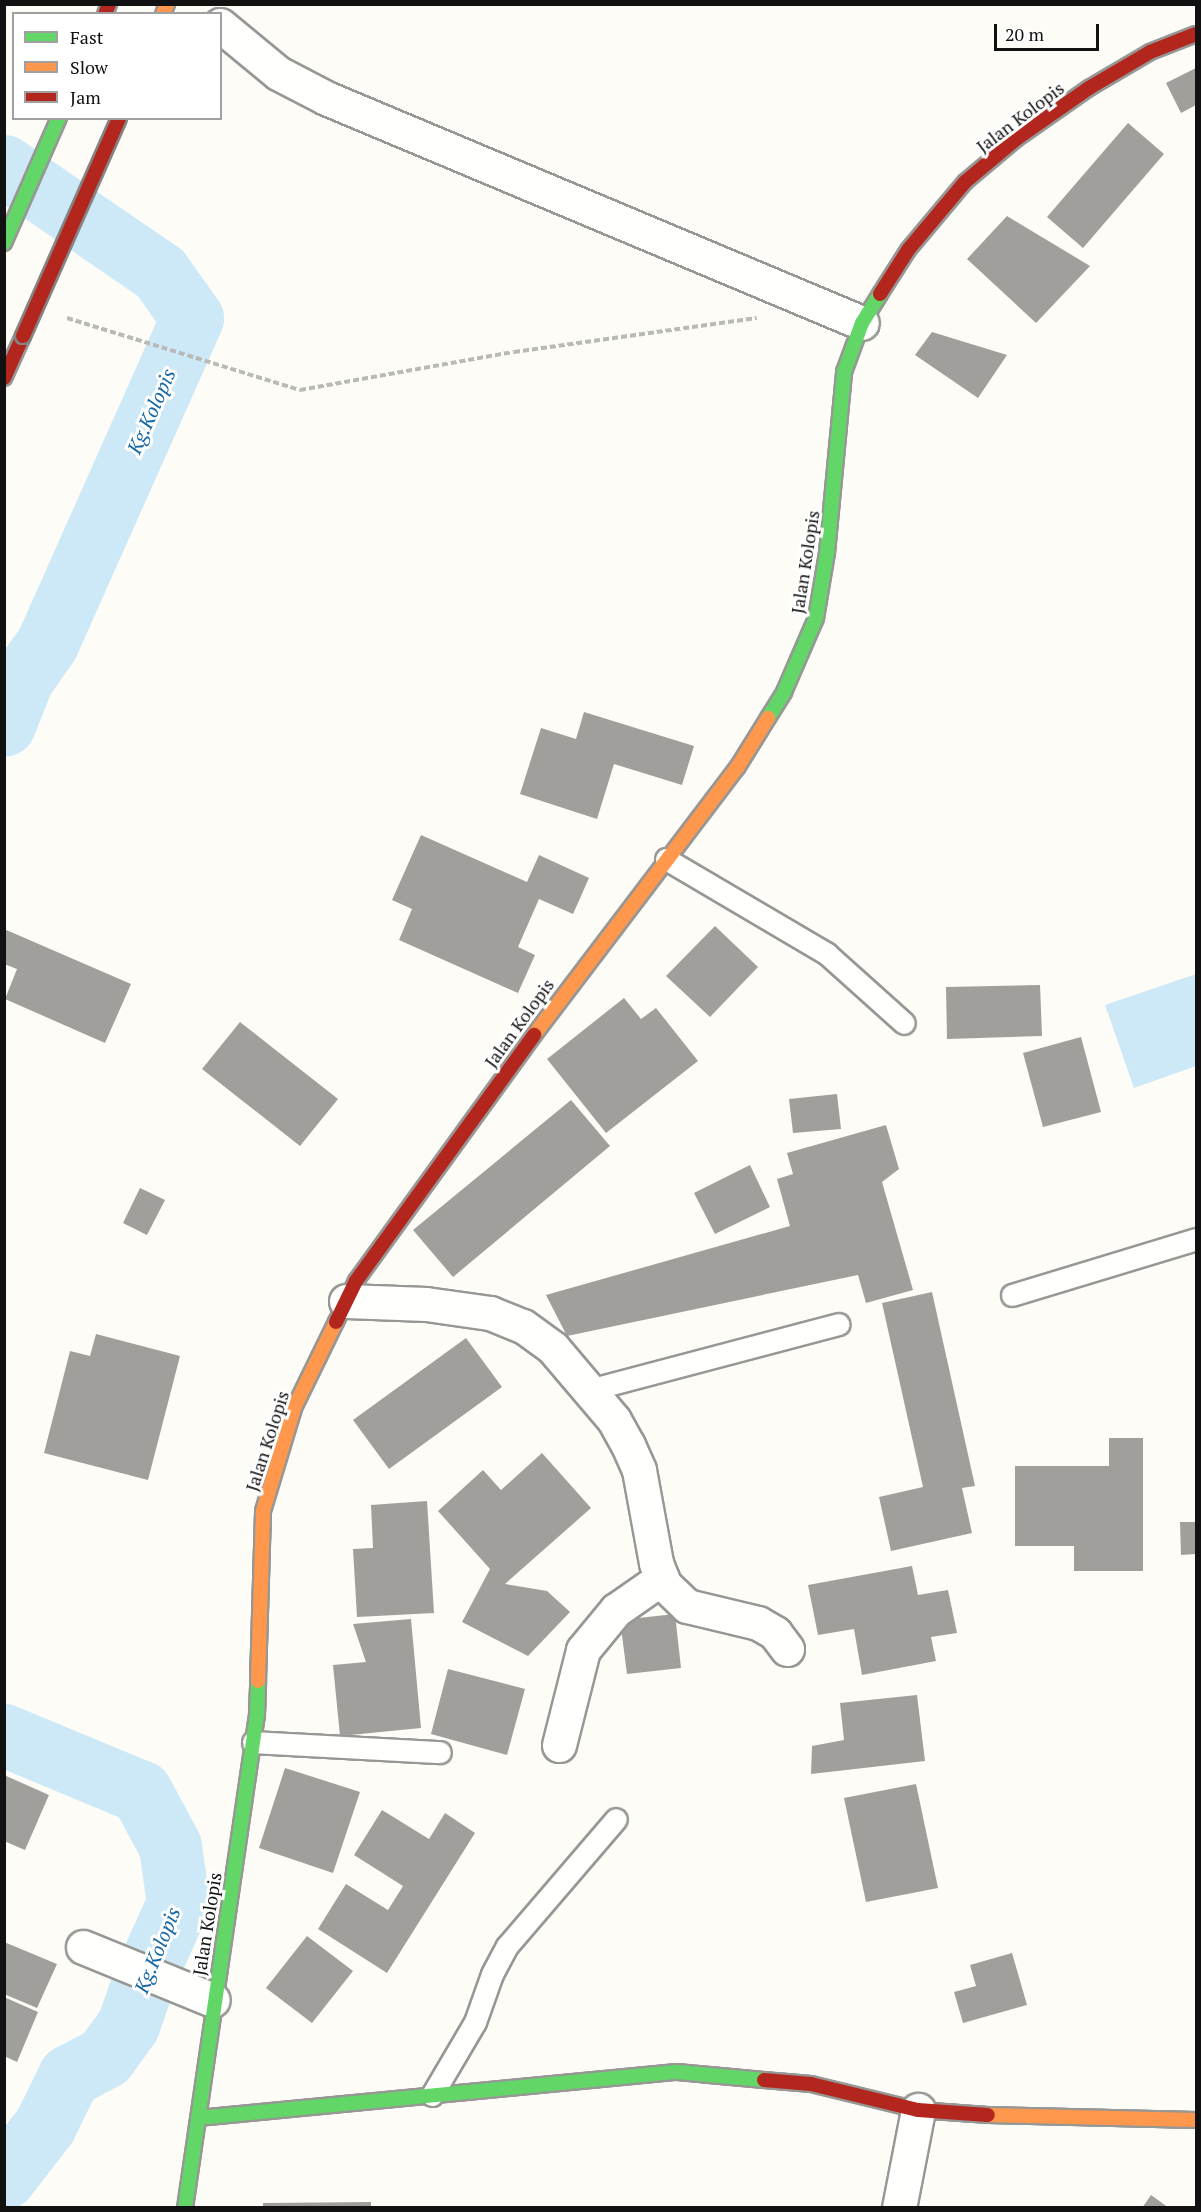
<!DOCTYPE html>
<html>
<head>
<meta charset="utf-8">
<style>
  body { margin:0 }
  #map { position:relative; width:1201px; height:2212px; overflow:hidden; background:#fdfcf7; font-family:"PT Serif",serif }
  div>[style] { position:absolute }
  .water>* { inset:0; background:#cde8f7 }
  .river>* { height:63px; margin:-31.5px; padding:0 31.5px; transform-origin:31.5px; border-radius:31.5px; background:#cde8f7 }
  .building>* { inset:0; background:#a19f9c }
  .path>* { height:4px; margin-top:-2px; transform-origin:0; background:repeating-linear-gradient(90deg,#b9b9b8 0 6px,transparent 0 9px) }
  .roads { filter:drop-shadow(2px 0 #979795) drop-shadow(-2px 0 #979795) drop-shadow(0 2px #979795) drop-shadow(0 -2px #979795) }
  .lane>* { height:21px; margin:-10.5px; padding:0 10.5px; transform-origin:10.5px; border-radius:10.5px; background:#fffffe }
  .street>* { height:33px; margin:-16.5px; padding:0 16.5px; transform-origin:16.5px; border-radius:16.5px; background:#fffffe }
  .fast>* { height:14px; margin:-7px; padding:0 7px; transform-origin:7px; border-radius:7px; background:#63d668 }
  .slow>* { height:14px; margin:-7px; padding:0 7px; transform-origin:7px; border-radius:7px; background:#ff974d }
  .jam>* { height:14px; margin:-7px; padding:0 7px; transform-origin:7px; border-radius:7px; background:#b3261e }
  .bridges { filter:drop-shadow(2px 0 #858482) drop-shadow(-2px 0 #858482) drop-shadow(0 2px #858482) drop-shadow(0 -2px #858482) }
  .jam-bridge>* { height:14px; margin:-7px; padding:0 7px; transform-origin:7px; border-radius:7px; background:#b3261e }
  span { translate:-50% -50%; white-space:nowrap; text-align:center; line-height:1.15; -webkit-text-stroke:6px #fff; paint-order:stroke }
  .street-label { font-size:18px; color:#111 }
  .water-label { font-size:20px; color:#1768a6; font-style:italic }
  .frame { position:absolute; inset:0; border:6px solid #111; pointer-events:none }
  .legend { position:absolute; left:12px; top:12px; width:210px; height:108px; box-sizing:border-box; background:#fff; border:2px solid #a0a0a0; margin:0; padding:8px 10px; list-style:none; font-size:18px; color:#111 }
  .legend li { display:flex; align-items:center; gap:12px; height:30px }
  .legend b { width:30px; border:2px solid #a0a0a0 }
  .scale { position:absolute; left:994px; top:24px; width:105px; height:27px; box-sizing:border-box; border:3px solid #111; border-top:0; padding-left:8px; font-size:18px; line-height:21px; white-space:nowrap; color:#111; -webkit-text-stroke:4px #fff; paint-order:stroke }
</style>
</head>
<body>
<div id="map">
  <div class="water">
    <i style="clip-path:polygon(1196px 974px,1196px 1066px,1134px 1088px,1105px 1005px)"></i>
  </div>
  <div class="river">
    <i style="left:4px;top:166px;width:189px;rotate:34.4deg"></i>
    <i style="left:160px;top:273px;width:55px;rotate:54.6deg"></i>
    <i style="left:192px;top:318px;width:355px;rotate:114deg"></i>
    <i style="left:48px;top:642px;width:45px;rotate:125.1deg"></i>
    <i style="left:22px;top:679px;width:49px;rotate:111.4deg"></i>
    <i style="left:4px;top:1735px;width:148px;rotate:22.6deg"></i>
    <i style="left:141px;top:1792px;width:61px;rotate:61.8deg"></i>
    <i style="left:170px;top:1846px;width:58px;rotate:82deg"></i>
    <i style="left:178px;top:1903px;width:80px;rotate:114.3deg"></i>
    <i style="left:145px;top:1976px;width:52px;rotate:109.1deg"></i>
    <i style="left:128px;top:2025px;width:39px;rotate:126deg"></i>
    <i style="left:105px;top:2057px;width:41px;rotate:152.2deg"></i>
    <i style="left:69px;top:2076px;width:55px;rotate:116.1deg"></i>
    <i style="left:45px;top:2125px;width:67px;rotate:127.7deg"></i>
  </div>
  <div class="building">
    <i style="clip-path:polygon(1196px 68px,1196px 105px,1181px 113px,1166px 83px)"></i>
    <i style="clip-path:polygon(1128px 123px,1164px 154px,1083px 248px,1047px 217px)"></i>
    <i style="clip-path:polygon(1007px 216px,1090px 266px,1036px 323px,967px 259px)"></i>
    <i style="clip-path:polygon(932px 332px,1007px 355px,978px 398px,915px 355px)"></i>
    <i style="clip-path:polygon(584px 712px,694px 746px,682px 785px,614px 764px,597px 819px,520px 794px,541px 728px,576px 739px)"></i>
    <i style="clip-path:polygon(421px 835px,527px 882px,539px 855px,589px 878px,573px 914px,539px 899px,518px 947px,535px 955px,518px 993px,399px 940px,412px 909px,392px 900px)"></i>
    <i style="clip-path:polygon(715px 926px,758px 967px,710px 1017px,666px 976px)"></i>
    <i style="clip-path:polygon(4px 929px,131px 984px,105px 1043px,5px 999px,17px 969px,4px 964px)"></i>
    <i style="clip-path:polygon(1040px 985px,1042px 1036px,947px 1039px,946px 987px)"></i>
    <i style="clip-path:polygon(624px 998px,641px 1019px,656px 1008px,698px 1061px,606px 1133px,547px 1059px)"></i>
    <i style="clip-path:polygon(240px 1022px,338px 1099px,300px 1146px,202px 1069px)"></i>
    <i style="clip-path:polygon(1081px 1037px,1101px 1112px,1043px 1127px,1023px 1053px)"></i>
    <i style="clip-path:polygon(837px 1094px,841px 1129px,793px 1133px,789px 1099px)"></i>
    <i style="clip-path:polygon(571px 1100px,610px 1146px,453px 1277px,413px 1230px)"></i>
    <i style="clip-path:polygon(886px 1125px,899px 1169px,882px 1182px,913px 1290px,866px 1303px,858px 1275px,567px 1336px,546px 1295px,790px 1226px,777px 1179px,793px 1174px,787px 1153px)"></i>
    <i style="clip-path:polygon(750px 1165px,770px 1207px,715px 1234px,694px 1193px)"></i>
    <i style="clip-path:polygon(140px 1188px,165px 1200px,147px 1235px,123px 1223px)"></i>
    <i style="clip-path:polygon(932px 1292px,975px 1486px,962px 1488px,972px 1533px,891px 1551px,879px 1497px,923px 1487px,882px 1303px)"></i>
    <i style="clip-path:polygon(96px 1334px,180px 1356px,148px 1480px,44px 1453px,70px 1351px,90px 1356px)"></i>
    <i style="clip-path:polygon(466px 1338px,502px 1387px,389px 1469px,353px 1420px)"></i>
    <i style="clip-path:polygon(1109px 1438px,1143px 1438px,1143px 1571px,1074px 1571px,1074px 1546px,1015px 1546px,1015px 1466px,1109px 1466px)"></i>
    <i style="clip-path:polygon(542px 1453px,591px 1508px,505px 1584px,547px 1591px,570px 1612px,528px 1656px,462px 1622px,490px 1569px,438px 1511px,483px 1470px,501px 1490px)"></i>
    <i style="clip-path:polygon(427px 1501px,434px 1613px,357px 1617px,353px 1549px,373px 1548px,371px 1505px)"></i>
    <i style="clip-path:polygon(1180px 1522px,1196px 1522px,1196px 1554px,1181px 1555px)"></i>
    <i style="clip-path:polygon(912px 1566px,918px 1595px,948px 1590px,957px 1633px,931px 1637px,936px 1661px,862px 1675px,854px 1629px,818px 1635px,808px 1585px)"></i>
    <i style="clip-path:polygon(675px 1614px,681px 1668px,627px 1674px,620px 1620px)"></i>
    <i style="clip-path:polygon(411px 1619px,421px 1728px,340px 1736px,333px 1665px,366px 1662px,353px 1624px)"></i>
    <i style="clip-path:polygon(448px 1669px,525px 1689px,507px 1755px,431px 1734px)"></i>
    <i style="clip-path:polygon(917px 1695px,925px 1761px,811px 1774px,812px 1746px,844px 1740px,840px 1703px)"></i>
    <i style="clip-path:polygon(285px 1768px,360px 1792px,333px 1873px,259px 1848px)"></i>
    <i style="clip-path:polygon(4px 1775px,49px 1795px,25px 1850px,4px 1841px)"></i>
    <i style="clip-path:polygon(916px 1784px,938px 1888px,866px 1902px,844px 1798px)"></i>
    <i style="clip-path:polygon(382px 1810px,429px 1839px,445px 1813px,475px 1833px,387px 1973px,318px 1929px,346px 1884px,388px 1910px,403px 1886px,354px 1855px)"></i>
    <i style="clip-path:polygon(307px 1936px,353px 1971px,312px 2023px,266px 1988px)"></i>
    <i style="clip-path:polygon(4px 1942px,57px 1964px,37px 2008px,4px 1994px)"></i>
    <i style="clip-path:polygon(1012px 1953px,1027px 2005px,963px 2023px,954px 1992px,976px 1986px,970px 1965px)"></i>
    <i style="clip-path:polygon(4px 1997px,38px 2012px,17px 2062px,4px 2056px)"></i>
    <i style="clip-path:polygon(1151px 2195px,1169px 2208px,1142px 2208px)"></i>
    <i style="clip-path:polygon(371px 2202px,371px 2208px,263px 2208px,263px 2203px)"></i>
  </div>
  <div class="path">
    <i style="left:67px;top:318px;width:244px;rotate:17.2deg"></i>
    <i style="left:300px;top:390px;width:217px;rotate:-10.1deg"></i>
    <i style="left:514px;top:352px;width:245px;rotate:-8deg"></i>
  </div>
  <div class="roads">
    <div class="lane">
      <i style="left:666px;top:859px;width:187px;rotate:30.5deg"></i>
      <i style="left:827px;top:954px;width:103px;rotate:41.9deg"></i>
      <i style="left:1012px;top:1295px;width:192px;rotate:-16.9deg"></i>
      <i style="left:589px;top:1390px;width:258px;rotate:-14.8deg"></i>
      <i style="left:253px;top:1742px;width:187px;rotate:3.1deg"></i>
      <i style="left:432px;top:2095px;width:85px;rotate:-59.5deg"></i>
      <i style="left:475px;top:2022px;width:51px;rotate:-70.5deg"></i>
      <i style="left:492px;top:1974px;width:32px;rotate:-62deg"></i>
      <i style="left:507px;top:1946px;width:167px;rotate:-49.4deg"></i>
    </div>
    <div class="street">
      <i style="left:220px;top:25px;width:75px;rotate:39.6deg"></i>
      <i style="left:278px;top:73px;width:54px;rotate:27.5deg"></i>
      <i style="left:326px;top:98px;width:581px;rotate:22.77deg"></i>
      <i style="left:346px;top:1301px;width:80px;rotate:2.1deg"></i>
      <i style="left:426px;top:1304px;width:65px;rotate:8deg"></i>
      <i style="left:490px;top:1313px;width:35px;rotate:22deg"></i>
      <i style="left:523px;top:1326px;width:37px;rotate:36deg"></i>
      <i style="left:553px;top:1348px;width:94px;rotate:49.7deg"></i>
      <i style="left:614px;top:1420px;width:29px;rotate:61deg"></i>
      <i style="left:628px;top:1445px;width:27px;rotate:66deg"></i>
      <i style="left:639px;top:1470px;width:95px;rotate:79.6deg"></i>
      <i style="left:656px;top:1563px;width:22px;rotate:69deg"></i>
      <i style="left:664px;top:1584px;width:32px;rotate:44deg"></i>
      <i style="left:687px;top:1606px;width:73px;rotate:13.5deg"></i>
      <i style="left:758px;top:1623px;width:20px;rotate:30deg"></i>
      <i style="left:775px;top:1633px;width:20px;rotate:53deg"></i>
      <i style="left:559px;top:1745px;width:98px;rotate:-75.8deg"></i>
      <i style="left:583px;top:1650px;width:52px;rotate:-50.5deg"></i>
      <i style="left:616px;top:1610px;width:56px;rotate:-34.8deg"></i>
      <i style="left:83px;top:1947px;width:140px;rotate:22.2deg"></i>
      <i style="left:899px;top:2208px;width:100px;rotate:-79deg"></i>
    </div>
    <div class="fast">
      <i style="left:4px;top:243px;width:137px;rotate:-66.3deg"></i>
      <i style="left:768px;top:718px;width:31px;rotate:-58deg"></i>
      <i style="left:784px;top:692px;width:81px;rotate:-66.6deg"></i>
      <i style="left:816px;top:618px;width:66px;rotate:-80.4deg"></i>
      <i style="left:827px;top:553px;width:182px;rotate:-84.6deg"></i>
      <i style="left:844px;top:372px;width:52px;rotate:-69.8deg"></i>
      <i style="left:862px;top:323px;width:34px;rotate:-58deg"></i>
      <i style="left:198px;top:2118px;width:481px;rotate:-5.5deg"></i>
      <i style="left:677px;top:2072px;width:87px;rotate:5.3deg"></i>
      <i style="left:185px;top:2208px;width:498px;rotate:-81.7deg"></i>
      <i style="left:257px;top:1715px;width:34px;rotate:-88deg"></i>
    </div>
    <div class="slow">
      <i style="left:163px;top:14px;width:11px;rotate:-68deg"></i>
      <i style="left:534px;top:1035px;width:335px;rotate:-52.8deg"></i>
      <i style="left:737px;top:768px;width:59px;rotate:-58.2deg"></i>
      <i style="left:258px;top:1681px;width:170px;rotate:-88.3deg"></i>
      <i style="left:263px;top:1511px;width:108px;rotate:-73.2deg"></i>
      <i style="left:294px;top:1408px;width:96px;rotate:-64deg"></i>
      <i style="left:988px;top:2115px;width:208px;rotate:1.4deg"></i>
    </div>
    <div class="jam">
      <i style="left:105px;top:14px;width:11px;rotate:-68deg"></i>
      <i style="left:880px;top:294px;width:52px;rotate:-57.5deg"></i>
      <i style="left:908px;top:250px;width:89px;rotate:-50deg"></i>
      <i style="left:965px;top:182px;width:67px;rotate:-40.1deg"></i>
      <i style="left:1016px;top:139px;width:89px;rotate:-34.9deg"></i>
      <i style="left:1089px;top:88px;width:71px;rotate:-30.5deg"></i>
      <i style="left:1150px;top:52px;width:49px;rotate:-21.4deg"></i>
      <i style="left:4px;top:378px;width:46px;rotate:-65.7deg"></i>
      <i style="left:336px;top:1322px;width:46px;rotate:-64deg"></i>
      <i style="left:356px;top:1281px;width:304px;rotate:-54.1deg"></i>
      <i style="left:764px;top:2080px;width:47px;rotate:4.9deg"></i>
      <i style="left:811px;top:2084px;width:110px;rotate:13.7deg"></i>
      <i style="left:918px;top:2110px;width:70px;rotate:4.1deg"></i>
    </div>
  </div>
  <div class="bridges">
    <div class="jam-bridge">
      <i style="left:23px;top:336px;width:238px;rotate:-66.2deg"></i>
    </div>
  </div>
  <div class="street-label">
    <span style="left:1020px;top:117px;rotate:-37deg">Jalan Kolopis</span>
    <span style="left:805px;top:562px;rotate:-81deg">Jalan Kolopis</span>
    <span style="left:519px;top:1023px;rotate:-54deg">Jalan Kolopis</span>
    <span style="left:267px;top:1441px;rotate:-72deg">Jalan Kolopis</span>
    <span style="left:207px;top:1924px;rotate:-81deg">Jalan Kolopis</span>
  </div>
  <div class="water-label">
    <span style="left:151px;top:411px;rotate:-66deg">Kg.Kolopis</span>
    <span style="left:157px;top:1950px;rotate:-68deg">Kg.Kolopis</span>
  </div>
  <div class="frame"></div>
  <ul class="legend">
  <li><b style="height:8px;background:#63d668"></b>Fast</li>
  <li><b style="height:8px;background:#ff974d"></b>Slow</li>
  <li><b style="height:8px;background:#b3261e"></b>Jam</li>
  </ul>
  <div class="scale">20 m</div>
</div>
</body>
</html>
